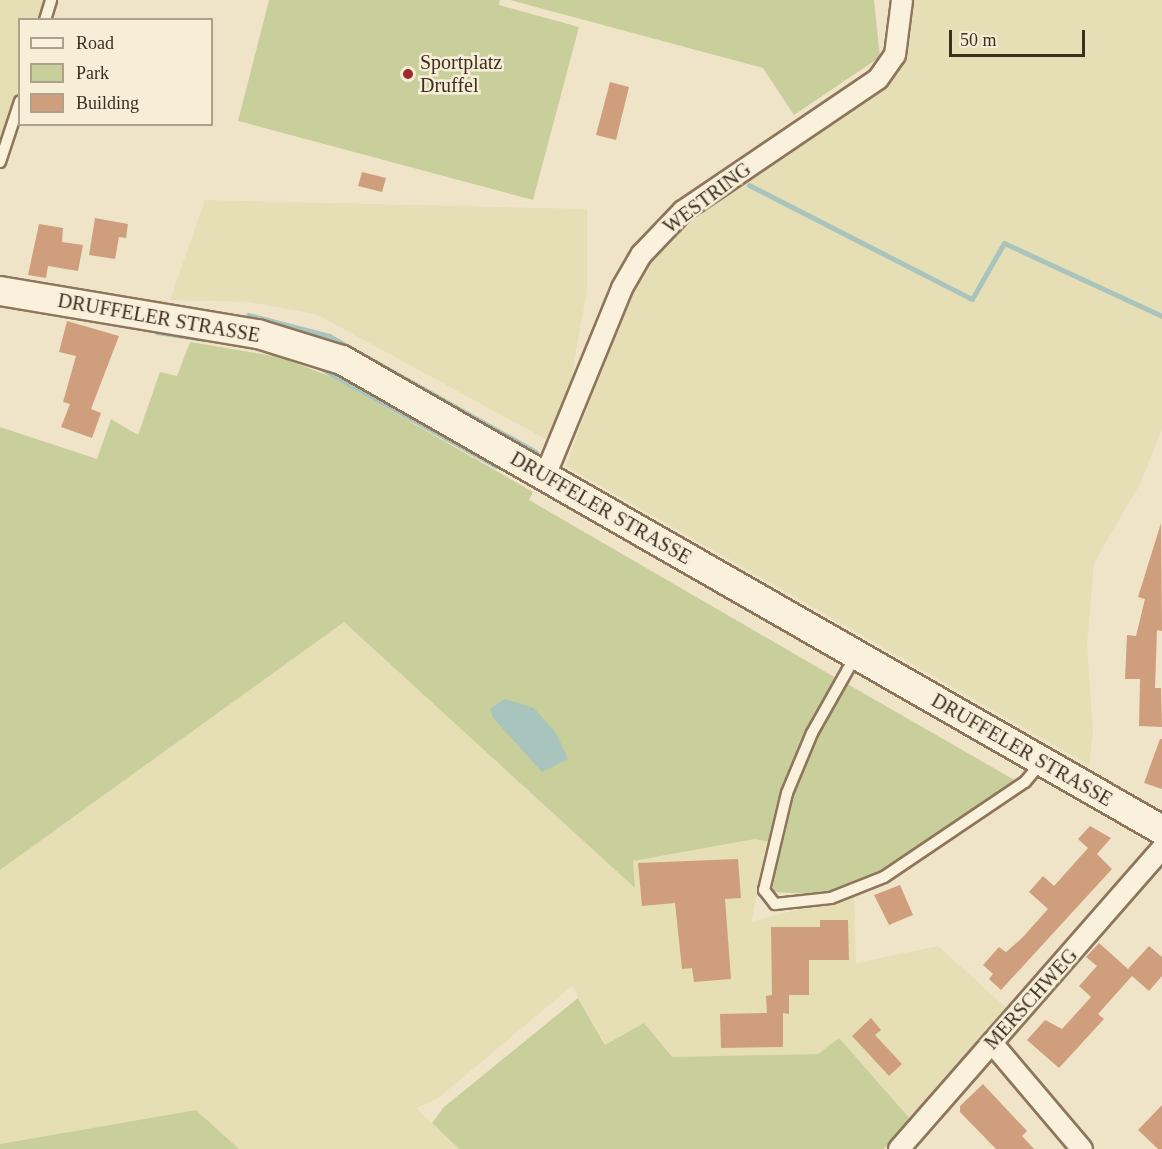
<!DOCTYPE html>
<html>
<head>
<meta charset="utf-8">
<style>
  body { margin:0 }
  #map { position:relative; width:1162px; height:1149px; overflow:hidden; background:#f0e4c8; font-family:Georgia,serif }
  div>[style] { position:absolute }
  .farmland>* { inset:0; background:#e6deb5 }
  .green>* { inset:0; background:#c9cf9b }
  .water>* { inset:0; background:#a9c4bc }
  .stream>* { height:5px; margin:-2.5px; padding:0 2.5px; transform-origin:2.5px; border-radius:2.5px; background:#a9c4bc }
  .building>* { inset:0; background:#cf9f7d }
  .roads { filter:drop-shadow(2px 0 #8d765c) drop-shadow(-2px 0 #8d765c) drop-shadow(0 2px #8d765c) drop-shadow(0 -2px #8d765c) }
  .lane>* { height:10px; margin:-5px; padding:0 5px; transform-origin:5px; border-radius:5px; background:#faf1dc }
  .street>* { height:20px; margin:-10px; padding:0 10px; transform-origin:10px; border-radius:10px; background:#faf1dc }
  .secondary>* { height:28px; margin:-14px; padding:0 14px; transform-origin:14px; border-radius:14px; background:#faf1dc }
  .dots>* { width:16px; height:16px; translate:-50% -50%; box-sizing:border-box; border:3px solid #f7eed8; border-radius:50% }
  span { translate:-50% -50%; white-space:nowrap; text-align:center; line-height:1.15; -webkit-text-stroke:5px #f7eed8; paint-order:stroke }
  .poi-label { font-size:20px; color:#3d2e20 }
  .left { translate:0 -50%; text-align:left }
  .street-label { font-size:20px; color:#3d2e20 }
  .legend { position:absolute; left:18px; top:18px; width:195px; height:108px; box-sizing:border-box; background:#f7eed8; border:2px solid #ada18e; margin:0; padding:8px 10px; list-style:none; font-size:18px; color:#3d2e20 }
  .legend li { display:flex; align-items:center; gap:12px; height:30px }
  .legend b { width:30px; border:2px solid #ada18e }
  .scale { position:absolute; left:949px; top:30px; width:136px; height:27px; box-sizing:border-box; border:3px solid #3d2e20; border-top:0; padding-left:8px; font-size:18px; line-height:21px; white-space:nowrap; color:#3d2e20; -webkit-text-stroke:4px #f7eed8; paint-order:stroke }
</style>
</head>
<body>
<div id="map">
  <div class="farmland">
    <i style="clip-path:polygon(0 0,47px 0,41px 19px,20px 20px,19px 86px,0 147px)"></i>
    <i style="clip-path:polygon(909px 0,1162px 0,1162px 428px,1141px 482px,1094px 563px,1087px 645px,1093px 734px,1089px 765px,566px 466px,630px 290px,651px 259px,689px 220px,885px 84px,904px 57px)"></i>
    <i style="clip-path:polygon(205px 200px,587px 209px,587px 290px,568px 397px,549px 441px,316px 314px,249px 302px,170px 300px)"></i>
    <i style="clip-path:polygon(344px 622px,634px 887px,632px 861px,755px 839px,769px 842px,751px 922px,854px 894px,856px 963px,938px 946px,1011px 1012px,911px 1120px,839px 1039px,818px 1054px,672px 1057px,606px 1045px,572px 986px,437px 1099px,416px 1108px,459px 1149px,239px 1149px,196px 1110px,0 1144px,0 870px)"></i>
  </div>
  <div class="green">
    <i style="clip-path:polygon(269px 0,500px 0,499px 5px,579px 27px,533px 200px,238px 121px)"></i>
    <i style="clip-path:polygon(510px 0,874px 0,880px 57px,794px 115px,763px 68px)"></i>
    <i style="clip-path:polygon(190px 342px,280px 357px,334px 378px,533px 492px,529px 500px,836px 678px,783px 790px,769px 842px,755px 839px,633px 861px,635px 888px,344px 622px,0 870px,0 427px,97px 459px,111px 419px,138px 435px,160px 372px,177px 376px)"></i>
    <i style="clip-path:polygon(844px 682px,1018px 782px,898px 865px,865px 881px,830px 895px,772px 892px,790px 793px)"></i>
    <i style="clip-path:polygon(578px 998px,605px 1045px,644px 1023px,672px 1057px,818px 1054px,839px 1038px,911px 1120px,884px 1149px,459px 1149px,432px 1123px,444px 1107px)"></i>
    <i style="clip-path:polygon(196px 1110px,239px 1149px,0 1149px,0 1144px)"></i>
  </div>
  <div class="water">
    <i style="clip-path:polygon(505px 699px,534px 708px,556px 733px,568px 759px,542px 772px,493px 718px,490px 709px)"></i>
  </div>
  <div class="stream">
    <i style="left:749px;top:185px;width:250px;rotate:27.1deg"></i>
    <i style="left:972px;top:299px;width:64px;rotate:-60.3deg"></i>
    <i style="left:1004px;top:243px;width:174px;rotate:24.8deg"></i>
    <i style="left:248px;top:315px;width:84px;rotate:14.5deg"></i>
    <i style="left:329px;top:336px;width:237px;rotate:29.3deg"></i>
    <i style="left:157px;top:332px;width:47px;rotate:8.7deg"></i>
    <i style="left:319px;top:367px;width:203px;rotate:29.2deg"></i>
    <i style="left:967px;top:702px;width:137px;rotate:29.7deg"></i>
  </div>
  <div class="building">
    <i style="clip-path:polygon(610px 82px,629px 87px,616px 140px,596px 135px)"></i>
    <i style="clip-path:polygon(362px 172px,386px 178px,382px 192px,358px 186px)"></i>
    <i style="clip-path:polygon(95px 218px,128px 224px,126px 238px,119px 237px,115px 259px,89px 255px)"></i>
    <i style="clip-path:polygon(39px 224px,63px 228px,62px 242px,83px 245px,78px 271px,48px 266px,46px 278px,28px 275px)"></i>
    <i style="clip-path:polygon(67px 321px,119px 336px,91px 409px,101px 413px,92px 438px,61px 427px,70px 404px,63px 402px,76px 356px,59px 352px)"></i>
    <i style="clip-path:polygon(1161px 523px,1162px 631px,1157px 630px,1155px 688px,1161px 688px,1162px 727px,1139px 726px,1140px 679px,1125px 679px,1127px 635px,1136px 636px,1145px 599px,1138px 597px)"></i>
    <i style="clip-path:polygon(1160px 739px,1162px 739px,1162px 789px,1144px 783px)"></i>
    <i style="clip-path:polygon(1090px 826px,1111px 838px,1097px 854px,1112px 869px,1001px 990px,989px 979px,993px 974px,983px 965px,999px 947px,1006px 952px,1022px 938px,1048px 909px,1029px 892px,1043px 876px,1054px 886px,1088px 848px,1078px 839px)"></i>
    <i style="clip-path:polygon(738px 859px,741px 898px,725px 899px,731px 979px,694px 982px,692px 968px,682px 969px,675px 903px,642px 906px,638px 863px)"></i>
    <i style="clip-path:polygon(900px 885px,913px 915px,889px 925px,874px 895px)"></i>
    <i style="clip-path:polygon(820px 920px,848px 920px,849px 960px,809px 960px,809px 995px,789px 995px,789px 1014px,783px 1013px,783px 1047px,721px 1048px,720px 1014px,767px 1013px,766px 996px,772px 995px,771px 927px,820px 927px)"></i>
    <i style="clip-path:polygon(1099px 943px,1128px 969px,1149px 946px,1162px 957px,1162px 976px,1149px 991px,1132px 976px,1098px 1014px,1104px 1019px,1059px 1068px,1027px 1040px,1045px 1020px,1062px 1029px,1091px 997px,1079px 986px,1097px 966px,1086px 957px)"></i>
    <i style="clip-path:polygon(871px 1018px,881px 1030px,875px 1035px,902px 1064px,889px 1076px,852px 1036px)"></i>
    <i style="clip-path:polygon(983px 1084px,1027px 1131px,1022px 1136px,1034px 1149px,996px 1149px,960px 1112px,960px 1106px)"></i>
    <i style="clip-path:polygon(1162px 1105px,1162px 1149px,1158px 1149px,1138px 1130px)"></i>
  </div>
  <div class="roads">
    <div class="lane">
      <i style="left:45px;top:20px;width:21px;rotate:-73deg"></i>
      <i style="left:0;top:162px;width:64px;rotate:-71.8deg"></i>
      <i style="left:856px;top:655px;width:90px;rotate:119.4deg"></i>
      <i style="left:812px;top:733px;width:65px;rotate:112.6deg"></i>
      <i style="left:787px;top:793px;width:100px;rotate:103.3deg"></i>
      <i style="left:764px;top:890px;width:18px;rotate:52deg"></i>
      <i style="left:775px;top:904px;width:56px;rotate:-6.1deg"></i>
      <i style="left:831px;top:898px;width:57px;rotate:-21.6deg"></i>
      <i style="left:884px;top:877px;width:170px;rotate:-34deg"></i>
      <i style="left:1025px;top:782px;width:26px;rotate:-50deg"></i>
    </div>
    <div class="street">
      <i style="left:545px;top:476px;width:203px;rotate:-67.7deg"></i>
      <i style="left:622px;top:288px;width:39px;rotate:-60deg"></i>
      <i style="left:642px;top:254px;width:59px;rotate:-46.4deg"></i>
      <i style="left:683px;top:211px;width:235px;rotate:-34.1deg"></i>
      <i style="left:878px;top:79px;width:29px;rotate:-55deg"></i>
      <i style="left:895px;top:55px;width:55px;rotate:-82.7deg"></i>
      <i style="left:992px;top:1043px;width:139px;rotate:49.7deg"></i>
      <i style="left:899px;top:1149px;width:399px;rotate:-48.8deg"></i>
    </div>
    <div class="secondary">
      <i style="left:0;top:291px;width:262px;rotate:9.5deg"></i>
      <i style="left:258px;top:334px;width:88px;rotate:17.2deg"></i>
      <i style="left:342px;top:360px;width:945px;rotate:29.82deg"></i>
    </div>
  </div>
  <div class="dots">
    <i style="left:408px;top:74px;background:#9e2a2b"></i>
  </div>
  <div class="poi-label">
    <span class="left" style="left:420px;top:74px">Sportplatz<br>Druffel</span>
  </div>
  <div class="street-label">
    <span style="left:707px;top:198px;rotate:-37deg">WESTRING</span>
    <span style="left:159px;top:318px;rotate:10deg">DRUFFELER STRASSE</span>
    <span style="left:601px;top:508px;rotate:30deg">DRUFFELER STRASSE</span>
    <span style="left:1022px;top:750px;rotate:30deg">DRUFFELER STRASSE</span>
    <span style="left:1031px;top:999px;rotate:-48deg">MERSCHWEG</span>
  </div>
  <ul class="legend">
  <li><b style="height:8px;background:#faf1dc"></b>Road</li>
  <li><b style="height:16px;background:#c9cf9b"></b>Park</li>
  <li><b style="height:16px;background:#cf9f7d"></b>Building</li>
  </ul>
  <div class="scale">50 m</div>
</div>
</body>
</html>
